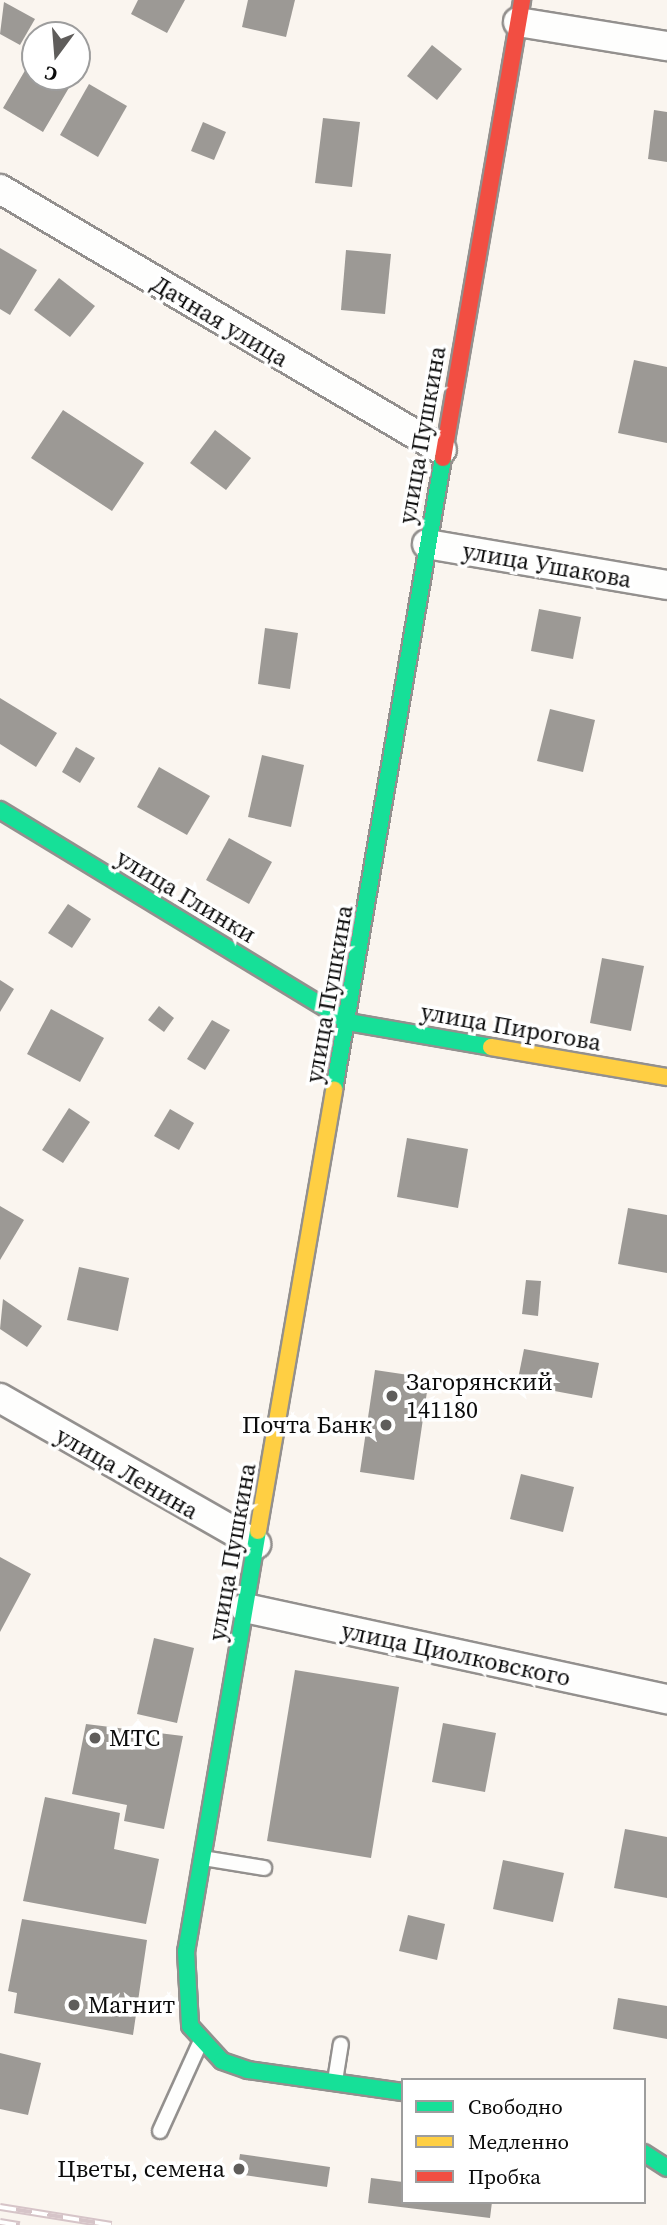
<!DOCTYPE html>
<html>
<head>
<meta charset="utf-8">
<style>
  body { margin:0 }
  #map { position:relative; width:667px; height:2225px; overflow:hidden; background:#faf5ef; font-family:"Source Serif 4",serif }
  div>[style] { position:absolute }
  .building>* { inset:0; background:#9c9995 }
  .roads { filter:drop-shadow(2px 0 #93908e) drop-shadow(-2px 0 #93908e) drop-shadow(0 2px #93908e) drop-shadow(0 -2px #93908e) }
  .lane>* { height:14px; margin:-7px; padding:0 7px; transform-origin:7px; border-radius:7px; background:#fefefd }
  .street>* { height:28px; margin:-14px; padding:0 14px; transform-origin:14px; border-radius:14px; background:#fefefd }
  .fast>* { height:16px; margin:-8px; padding:0 8px; transform-origin:8px; border-radius:8px; background:#16e098 }
  .slow>* { height:16px; margin:-8px; padding:0 8px; transform-origin:8px; border-radius:8px; background:#ffcf43 }
  .jam>* { height:16px; margin:-8px; padding:0 8px; transform-origin:8px; border-radius:8px; background:#f24e42 }
  .rail>* { height:8px; margin-top:-4px; transform-origin:0; background:repeating-linear-gradient(90deg,#fff 0 16px,#d6c4c8 0 32px); box-sizing:border-box; border-block:2px solid #d6c4c8 }
  .dots>* { width:19px; height:19px; translate:-50% -50%; box-sizing:border-box; border:4px solid #fff; border-radius:50% }
  span { translate:-50% -50%; white-space:nowrap; text-align:center; line-height:1.15; -webkit-text-stroke:7px #fff; paint-order:stroke }
  .street-label { font-size:24px; color:#0b0b0b }
  .poi-label { font-size:24px; color:#0b0b0b }
  .left { translate:0 -50%; text-align:left }
  .right { translate:-100% -50%; text-align:right }
  .legend { position:absolute; left:401px; top:2078px; width:245px; height:126px; box-sizing:border-box; background:#fff; border:2px solid #9d9d9d; margin:0; padding:9px 12px; list-style:none; font-size:21px; color:#0b0b0b }
  .legend li { display:flex; align-items:center; gap:14px; height:35px }
  .legend b { width:35px; border:2px solid #9d9d9d }
  .north { position:absolute; left:21px; top:21px; width:70px; height:70px; box-sizing:border-box; background:#fff; border:2px solid #9d9d9d; border-radius:50%; rotate:196deg; font-size:19px; font-weight:700; line-height:28px; text-align:center; color:#0b0b0b }
  .north::after { content:''; display:block; margin:auto; width:24px; height:32px; background:#5f5d5b; clip-path:polygon(50% 0,100% 100%,50% 72%,0 100%) }
</style>
</head>
<body>
<div id="map">
  <div class="building">
    <i style="clip-path:polygon(138px 0,185px 0,167px 33px,131px 14px)"></i>
    <i style="clip-path:polygon(248px 0,295px 0,286px 37px,242px 27px)"></i>
    <i style="clip-path:polygon(4px 2px,35px 19px,20px 45px,0 34px)"></i>
    <i style="clip-path:polygon(432px 45px,462px 69px,437px 100px,407px 76px)"></i>
    <i style="clip-path:polygon(30px 62px,35px 77px,70px 86px,43px 132px,3px 108px)"></i>
    <i style="clip-path:polygon(89px 84px,127px 106px,98px 157px,60px 135px)"></i>
    <i style="clip-path:polygon(654px 110px,667px 112px,667px 162px,648px 159px)"></i>
    <i style="clip-path:polygon(323px 118px,360px 122px,352px 187px,315px 183px)"></i>
    <i style="clip-path:polygon(203px 122px,226px 132px,214px 160px,191px 151px)"></i>
    <i style="clip-path:polygon(0 248px,37px 270px,10px 315px,0 309px)"></i>
    <i style="clip-path:polygon(346px 250px,391px 254px,385px 314px,341px 310px)"></i>
    <i style="clip-path:polygon(59px 278px,95px 306px,70px 337px,34px 310px)"></i>
    <i style="clip-path:polygon(634px 360px,667px 367px,667px 443px,618px 433px)"></i>
    <i style="clip-path:polygon(63px 410px,144px 463px,112px 511px,31px 458px)"></i>
    <i style="clip-path:polygon(215px 430px,251px 458px,226px 490px,190px 463px)"></i>
    <i style="clip-path:polygon(539px 609px,581px 617px,573px 659px,531px 651px)"></i>
    <i style="clip-path:polygon(265px 628px,298px 633px,290px 689px,258px 684px)"></i>
    <i style="clip-path:polygon(0 698px,57px 733px,36px 767px,0 744px)"></i>
    <i style="clip-path:polygon(550px 709px,595px 720px,583px 772px,537px 761px)"></i>
    <i style="clip-path:polygon(76px 747px,95px 758px,80px 783px,62px 772px)"></i>
    <i style="clip-path:polygon(262px 755px,304px 765px,291px 827px,248px 817px)"></i>
    <i style="clip-path:polygon(159px 767px,210px 796px,187px 835px,137px 807px)"></i>
    <i style="clip-path:polygon(229px 838px,272px 862px,249px 904px,206px 880px)"></i>
    <i style="clip-path:polygon(68px 904px,91px 919px,72px 948px,48px 933px)"></i>
    <i style="clip-path:polygon(602px 958px,644px 966px,631px 1031px,590px 1023px)"></i>
    <i style="clip-path:polygon(0 980px,14px 989px,0 1012px)"></i>
    <i style="clip-path:polygon(159px 1006px,174px 1018px,164px 1032px,148px 1020px)"></i>
    <i style="clip-path:polygon(51px 1009px,104px 1038px,80px 1082px,27px 1054px)"></i>
    <i style="clip-path:polygon(212px 1020px,230px 1030px,205px 1070px,187px 1059px)"></i>
    <i style="clip-path:polygon(69px 1108px,90px 1122px,63px 1163px,42px 1150px)"></i>
    <i style="clip-path:polygon(170px 1109px,194px 1123px,179px 1150px,154px 1136px)"></i>
    <i style="clip-path:polygon(407px 1138px,468px 1149px,458px 1208px,397px 1197px)"></i>
    <i style="clip-path:polygon(0 1206px,24px 1220px,0 1260px)"></i>
    <i style="clip-path:polygon(628px 1208px,667px 1215px,667px 1273px,618px 1264px)"></i>
    <i style="clip-path:polygon(79px 1267px,129px 1278px,118px 1331px,67px 1320px)"></i>
    <i style="clip-path:polygon(526px 1280px,541px 1281px,538px 1316px,522px 1314px)"></i>
    <i style="clip-path:polygon(3px 1299px,42px 1326px,27px 1347px,0 1329px)"></i>
    <i style="clip-path:polygon(524px 1349px,599px 1363px,592px 1398px,517px 1384px)"></i>
    <i style="clip-path:polygon(375px 1370px,429px 1378px,414px 1480px,360px 1472px)"></i>
    <i style="clip-path:polygon(521px 1474px,574px 1487px,563px 1532px,510px 1519px)"></i>
    <i style="clip-path:polygon(0 1557px,31px 1574px,0 1632px)"></i>
    <i style="clip-path:polygon(154px 1638px,194px 1648px,177px 1723px,137px 1714px)"></i>
    <i style="clip-path:polygon(295px 1670px,399px 1687px,371px 1858px,267px 1841px)"></i>
    <i style="clip-path:polygon(443px 1723px,496px 1733px,485px 1792px,432px 1782px)"></i>
    <i style="clip-path:polygon(86px 1724px,183px 1736px,164px 1829px,124px 1821px,127px 1805px,72px 1794px)"></i>
    <i style="clip-path:polygon(45px 1797px,120px 1813px,114px 1849px,159px 1859px,146px 1924px,23px 1901px)"></i>
    <i style="clip-path:polygon(625px 1829px,667px 1837px,667px 1898px,614px 1888px)"></i>
    <i style="clip-path:polygon(503px 1860px,564px 1873px,553px 1922px,493px 1909px)"></i>
    <i style="clip-path:polygon(408px 1915px,445px 1924px,437px 1960px,399px 1951px)"></i>
    <i style="clip-path:polygon(22px 1919px,147px 1940px,133px 2035px,14px 2013px,17px 1993px,8px 1991px)"></i>
    <i style="clip-path:polygon(618px 1998px,667px 2006px,667px 2039px,613px 2029px)"></i>
    <i style="clip-path:polygon(0 2053px,41px 2063px,28px 2115px,0 2109px)"></i>
    <i style="clip-path:polygon(240px 2154px,330px 2167px,327px 2187px,237px 2174px)"></i>
    <i style="clip-path:polygon(371px 2178px,403px 2182px,403px 2202px,492px 2202px,490px 2218px,368px 2203px)"></i>
  </div>
  <div class="roads">
    <div class="lane">
      <i style="left:203px;top:1858px;width:62px;rotate:9.3deg"></i>
      <i style="left:335px;top:2081px;width:37px;rotate:-81deg"></i>
      <i style="left:160px;top:2131px;width:94px;rotate:-65.6deg"></i>
    </div>
    <div class="street">
      <i style="left:518px;top:22px;width:151px;rotate:9.2deg"></i>
      <i style="left:0;top:189px;width:513px;rotate:30.56deg"></i>
      <i style="left:427px;top:544px;width:243px;rotate:9.7deg"></i>
      <i style="left:0;top:1398px;width:295px;rotate:29.7deg"></i>
      <i style="left:245px;top:1608px;width:432px;rotate:12.2deg"></i>
    </div>
    <div class="fast">
      <i style="left:0;top:810px;width:407px;rotate:31.3deg"></i>
      <i style="left:348px;top:1022px;width:145px;rotate:9.9deg"></i>
      <i style="left:334px;top:1090px;width:641px;rotate:-80.21deg"></i>
      <i style="left:258px;top:1531px;width:426px;rotate:99.7deg"></i>
      <i style="left:186px;top:1951px;width:75px;rotate:86.9deg"></i>
      <i style="left:190px;top:2026px;width:47px;rotate:47.6deg"></i>
      <i style="left:222px;top:2061px;width:28px;rotate:19deg"></i>
      <i style="left:248px;top:2070px;width:157px;rotate:8.1deg"></i>
      <i style="left:644px;top:2153px;width:27px;rotate:33deg"></i>
    </div>
    <div class="slow">
      <i style="left:491px;top:1047px;width:179px;rotate:9.7deg"></i>
      <i style="left:258px;top:1531px;width:448px;rotate:-80.2deg"></i>
    </div>
    <div class="jam">
      <i style="left:443px;top:458px;width:465px;rotate:-80.2deg"></i>
    </div>
  </div>
  <div class="rail">
    <i style="left:0;top:2207px;width:113px;rotate:9.1deg"></i>
    <i style="left:0;top:2222px;width:20px;rotate:9deg"></i>
  </div>
  <div class="dots">
    <i style="left:392px;top:1396px;background:#5f5d5b"></i>
    <i style="left:386px;top:1425px;background:#5f5d5b"></i>
    <i style="left:95px;top:1738px;background:#5f5d5b"></i>
    <i style="left:74px;top:2005px;background:#5f5d5b"></i>
    <i style="left:239px;top:2169px;background:#5f5d5b"></i>
  </div>
  <div class="street-label">
    <span style="left:220px;top:321px;rotate:31deg">Дачная улица</span>
    <span style="left:422px;top:435px;rotate:-80deg">улица Пушкина</span>
    <span style="left:547px;top:565px;rotate:10deg">улица Ушакова</span>
    <span style="left:186px;top:896px;rotate:31deg">улица Глинки</span>
    <span style="left:329px;top:994px;rotate:-80deg">улица Пушкина</span>
    <span style="left:511px;top:1027px;rotate:10deg">улица Пирогова</span>
    <span style="left:127px;top:1473px;rotate:30deg">улица Ленина</span>
    <span style="left:232px;top:1552px;rotate:-80deg">улица Пушкина</span>
    <span style="left:456px;top:1654px;rotate:12deg">улица Циолковского</span>
  </div>
  <div class="poi-label">
    <span class="left" style="left:406px;top:1396px">Загорянский<br>141180</span>
    <span class="right" style="left:372px;top:1425px">Почта Банк</span>
    <span class="left" style="left:109px;top:1738px">МТС</span>
    <span class="left" style="left:88px;top:2005px">Магнит</span>
    <span class="right" style="left:225px;top:2169px">Цветы, семена</span>
  </div>
  <ul class="legend">
  <li><b style="height:9px;background:#16e098"></b>Свободно</li>
  <li><b style="height:9px;background:#ffcf43"></b>Медленно</li>
  <li><b style="height:9px;background:#f24e42"></b>Пробка</li>
  </ul>
  <div class="north">С</div>
</div>
</body>
</html>
